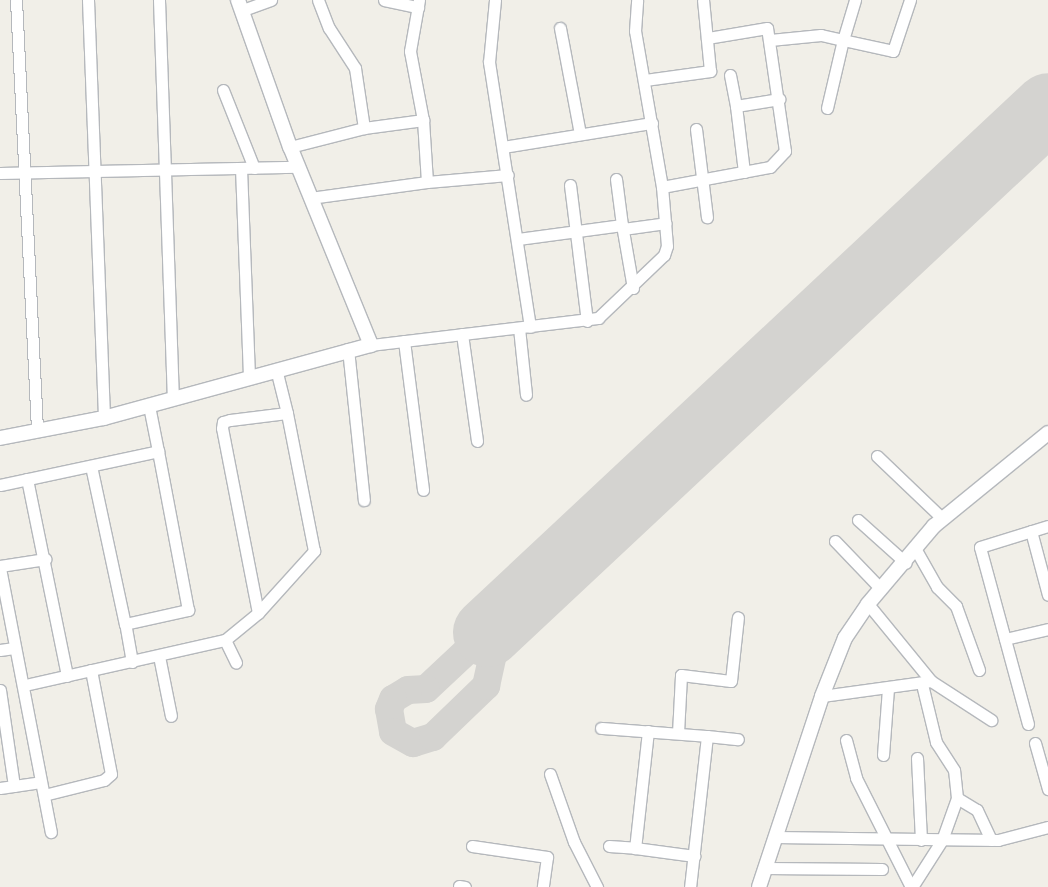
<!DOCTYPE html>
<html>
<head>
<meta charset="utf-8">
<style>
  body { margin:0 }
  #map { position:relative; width:1048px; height:887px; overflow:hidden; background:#f1efe8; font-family:Quicksand,sans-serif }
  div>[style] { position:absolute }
  .taxiway>* { height:28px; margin:-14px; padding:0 14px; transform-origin:14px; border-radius:14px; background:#d4d3d0 }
  .runway>* { height:69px; margin:-34.5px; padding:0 34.5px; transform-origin:34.5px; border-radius:34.5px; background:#d4d3d0 }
  .roads { filter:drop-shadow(1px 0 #b5b8bc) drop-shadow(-1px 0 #b5b8bc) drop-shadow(0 1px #b5b8bc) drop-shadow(0 -1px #b5b8bc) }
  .minor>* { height:11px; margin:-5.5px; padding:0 5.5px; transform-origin:5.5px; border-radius:5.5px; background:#fff }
  .tertiary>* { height:14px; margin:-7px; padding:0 7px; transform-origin:7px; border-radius:7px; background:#fff }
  span { translate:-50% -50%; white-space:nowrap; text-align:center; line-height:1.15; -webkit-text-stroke:4.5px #fff; paint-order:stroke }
</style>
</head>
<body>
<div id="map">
  <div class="taxiway">
    <i style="left:487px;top:632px;width:83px;rotate:136.9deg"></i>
    <i style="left:426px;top:689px;width:18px;rotate:177deg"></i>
    <i style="left:408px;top:690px;width:17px;rotate:149deg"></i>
    <i style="left:393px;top:699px;width:11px;rotate:112deg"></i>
    <i style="left:389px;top:709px;width:23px;rotate:80deg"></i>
    <i style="left:393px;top:732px;width:23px;rotate:29deg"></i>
    <i style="left:413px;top:743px;width:21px;rotate:-17deg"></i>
    <i style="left:433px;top:737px;width:74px;rotate:-43.9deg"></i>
    <i style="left:486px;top:686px;width:70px;rotate:-77.6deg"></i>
  </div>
  <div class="runway">
    <i style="left:487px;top:632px;width:768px;rotate:-43.1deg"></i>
  </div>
  <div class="roads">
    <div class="minor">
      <i style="left:16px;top:0;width:432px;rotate:87.2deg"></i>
      <i style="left:88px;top:0;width:418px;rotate:87.8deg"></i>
      <i style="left:159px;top:0;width:399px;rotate:88deg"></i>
      <i style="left:318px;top:0;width:30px;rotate:69deg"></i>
      <i style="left:329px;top:28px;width:48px;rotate:57deg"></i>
      <i style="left:355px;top:68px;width:61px;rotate:81.5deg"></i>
      <i style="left:384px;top:0;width:35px;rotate:12deg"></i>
      <i style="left:495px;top:0;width:62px;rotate:95.5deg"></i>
      <i style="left:489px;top:62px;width:268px;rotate:81.2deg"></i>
      <i style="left:243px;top:10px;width:30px;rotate:-20deg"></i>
      <i style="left:560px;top:28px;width:108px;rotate:79.3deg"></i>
      <i style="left:770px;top:40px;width:51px;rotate:-5.6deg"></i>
      <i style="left:821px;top:35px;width:23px;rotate:13deg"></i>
      <i style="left:843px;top:40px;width:42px;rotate:-73.3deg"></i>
      <i style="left:730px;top:75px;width:32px;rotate:79deg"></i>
      <i style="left:645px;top:80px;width:66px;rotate:-7.9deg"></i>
      <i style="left:710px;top:71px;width:71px;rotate:-95.6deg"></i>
      <i style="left:223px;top:90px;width:84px;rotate:68.3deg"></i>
      <i style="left:827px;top:108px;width:70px;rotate:-76.8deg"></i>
      <i style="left:843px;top:40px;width:51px;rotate:12.4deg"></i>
      <i style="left:893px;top:51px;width:54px;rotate:-71.6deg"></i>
      <i style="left:423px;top:120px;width:62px;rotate:86.3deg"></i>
      <i style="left:427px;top:182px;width:81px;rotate:-4.9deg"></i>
      <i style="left:696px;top:129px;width:89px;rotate:82.9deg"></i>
      <i style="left:290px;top:147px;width:76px;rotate:-14.4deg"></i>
      <i style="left:364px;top:128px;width:60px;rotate:-7.7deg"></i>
      <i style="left:423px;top:120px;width:70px;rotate:-100.7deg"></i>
      <i style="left:410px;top:51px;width:52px;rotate:-80deg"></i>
      <i style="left:503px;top:147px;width:151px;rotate:-9.2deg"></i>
      <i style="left:241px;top:168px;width:209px;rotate:87.8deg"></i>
      <i style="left:744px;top:172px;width:66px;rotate:-96.9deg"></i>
      <i style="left:736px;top:106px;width:44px;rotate:-9.2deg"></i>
      <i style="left:0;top:173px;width:297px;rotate:-1.2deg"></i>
      <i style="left:616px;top:179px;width:46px;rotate:82.6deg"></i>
      <i style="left:570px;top:185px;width:137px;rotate:82.9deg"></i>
      <i style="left:662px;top:187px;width:110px;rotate:-10.5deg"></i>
      <i style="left:770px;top:167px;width:22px;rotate:-47deg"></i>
      <i style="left:785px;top:151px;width:124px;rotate:-98.3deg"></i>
      <i style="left:767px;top:28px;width:61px;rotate:170.5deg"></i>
      <i style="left:310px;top:198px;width:118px;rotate:-7.8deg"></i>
      <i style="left:623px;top:229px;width:43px;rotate:-7.9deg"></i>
      <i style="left:518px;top:239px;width:105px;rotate:-7.7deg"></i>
      <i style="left:622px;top:225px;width:64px;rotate:80.1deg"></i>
      <i style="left:519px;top:328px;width:67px;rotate:84deg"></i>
      <i style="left:462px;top:334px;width:108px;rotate:82deg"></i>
      <i style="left:404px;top:341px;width:150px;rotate:82.7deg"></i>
      <i style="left:371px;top:345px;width:229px;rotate:-6.8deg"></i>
      <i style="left:598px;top:318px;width:91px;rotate:-43.7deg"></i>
      <i style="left:664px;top:255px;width:9px;rotate:-72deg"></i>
      <i style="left:667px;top:246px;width:59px;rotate:-94.8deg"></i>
      <i style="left:662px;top:187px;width:158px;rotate:-99.8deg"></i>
      <i style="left:635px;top:31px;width:31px;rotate:-86deg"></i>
      <i style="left:348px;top:349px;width:152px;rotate:84deg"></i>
      <i style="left:877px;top:456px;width:91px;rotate:43.7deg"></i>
      <i style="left:91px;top:466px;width:162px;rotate:77.9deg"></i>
      <i style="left:27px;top:479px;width:201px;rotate:78.5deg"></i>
      <i style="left:0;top:485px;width:162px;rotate:-12.1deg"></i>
      <i style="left:158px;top:451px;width:46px;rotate:-101.3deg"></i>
      <i style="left:858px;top:520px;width:64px;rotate:41.9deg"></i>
      <i style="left:1031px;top:531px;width:66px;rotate:75.1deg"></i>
      <i style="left:835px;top:541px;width:66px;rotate:46.2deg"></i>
      <i style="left:916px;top:550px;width:43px;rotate:60.4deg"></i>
      <i style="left:937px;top:587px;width:27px;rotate:45deg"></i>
      <i style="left:956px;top:606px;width:68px;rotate:70.2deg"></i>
      <i style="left:0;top:566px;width:46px;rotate:-8.8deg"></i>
      <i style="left:0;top:568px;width:269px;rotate:79.1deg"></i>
      <i style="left:868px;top:604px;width:99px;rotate:50.7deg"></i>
      <i style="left:258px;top:613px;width:188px;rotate:-101deg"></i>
      <i style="left:222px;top:428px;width:6px;rotate:-81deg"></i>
      <i style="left:223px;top:422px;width:7px;rotate:-16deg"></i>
      <i style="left:230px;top:420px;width:57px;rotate:-7deg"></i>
      <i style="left:287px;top:413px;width:45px;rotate:-104deg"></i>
      <i style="left:1005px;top:639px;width:44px;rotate:-13.1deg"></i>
      <i style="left:225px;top:640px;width:25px;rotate:64deg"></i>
      <i style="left:0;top:650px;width:14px;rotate:-8deg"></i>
      <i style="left:159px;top:656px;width:61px;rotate:78.7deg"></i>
      <i style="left:132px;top:662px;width:39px;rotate:-100deg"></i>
      <i style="left:125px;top:624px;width:65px;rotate:-12.5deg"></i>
      <i style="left:188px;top:610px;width:162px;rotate:-100.7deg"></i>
      <i style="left:25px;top:685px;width:205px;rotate:-12.7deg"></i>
      <i style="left:225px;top:640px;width:43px;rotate:-39.3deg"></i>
      <i style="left:258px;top:613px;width:84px;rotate:-47.9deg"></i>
      <i style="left:314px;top:551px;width:141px;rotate:-101.1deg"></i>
      <i style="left:0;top:690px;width:97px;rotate:81.7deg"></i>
      <i style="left:822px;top:696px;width:110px;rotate:-7.8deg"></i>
      <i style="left:931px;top:681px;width:72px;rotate:33deg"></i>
      <i style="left:1028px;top:724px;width:183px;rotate:-105.2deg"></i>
      <i style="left:980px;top:547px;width:71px;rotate:-17.2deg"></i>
      <i style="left:601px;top:728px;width:106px;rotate:4.3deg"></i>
      <i style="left:707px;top:736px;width:152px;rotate:96.4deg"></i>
      <i style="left:648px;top:731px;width:118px;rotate:96.3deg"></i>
      <i style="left:635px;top:848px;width:60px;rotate:7.7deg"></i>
      <i style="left:678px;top:733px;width:58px;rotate:-87deg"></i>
      <i style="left:681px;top:675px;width:50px;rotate:6.8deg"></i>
      <i style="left:731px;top:681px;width:64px;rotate:-83.8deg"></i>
      <i style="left:707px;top:736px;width:31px;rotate:6deg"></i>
      <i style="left:846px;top:740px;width:39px;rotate:75deg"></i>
      <i style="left:856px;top:778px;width:122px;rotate:63.2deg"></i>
      <i style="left:1035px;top:743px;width:48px;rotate:74.2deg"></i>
      <i style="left:883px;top:755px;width:67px;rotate:-85.7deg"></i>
      <i style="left:917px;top:758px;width:82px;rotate:87.2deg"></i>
      <i style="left:550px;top:774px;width:72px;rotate:70.6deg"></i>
      <i style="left:574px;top:842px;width:51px;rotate:62.9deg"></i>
      <i style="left:0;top:788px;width:41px;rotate:-8.3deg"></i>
      <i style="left:44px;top:795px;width:62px;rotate:-14deg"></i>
      <i style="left:104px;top:780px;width:9px;rotate:-41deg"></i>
      <i style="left:111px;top:774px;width:106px;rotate:-100.9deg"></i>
      <i style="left:957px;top:798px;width:23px;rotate:31deg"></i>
      <i style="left:977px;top:810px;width:33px;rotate:65deg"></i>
      <i style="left:775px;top:837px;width:223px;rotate:0.8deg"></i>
      <i style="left:998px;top:840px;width:52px;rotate:-14.6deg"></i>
      <i style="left:472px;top:846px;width:76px;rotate:8.3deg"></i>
      <i style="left:547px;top:857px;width:30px;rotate:98deg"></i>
      <i style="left:609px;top:846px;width:26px;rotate:4deg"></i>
      <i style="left:765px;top:868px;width:117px;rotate:0.5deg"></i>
      <i style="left:459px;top:886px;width:6px;rotate:9deg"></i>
      <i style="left:912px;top:887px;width:56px;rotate:-57.4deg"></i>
      <i style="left:942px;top:840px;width:45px;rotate:-70.3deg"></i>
      <i style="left:957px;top:798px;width:28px;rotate:-96deg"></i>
      <i style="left:954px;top:770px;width:33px;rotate:-123deg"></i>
      <i style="left:936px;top:742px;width:60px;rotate:-103.6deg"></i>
    </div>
    <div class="tertiary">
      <i style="left:0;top:438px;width:106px;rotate:-10.9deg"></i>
      <i style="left:104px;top:418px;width:277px;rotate:-15.3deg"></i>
      <i style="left:371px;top:345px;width:214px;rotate:-112.2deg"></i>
      <i style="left:290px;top:147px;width:156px;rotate:-109.5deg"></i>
      <i style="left:759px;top:887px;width:201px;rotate:-71.7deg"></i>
      <i style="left:822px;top:696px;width:62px;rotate:-68.4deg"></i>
      <i style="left:845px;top:638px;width:41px;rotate:-55.9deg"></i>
      <i style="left:868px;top:604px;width:102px;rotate:-49.8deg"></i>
      <i style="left:934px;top:526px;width:147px;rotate:-39.2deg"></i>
    </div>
  </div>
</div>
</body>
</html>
